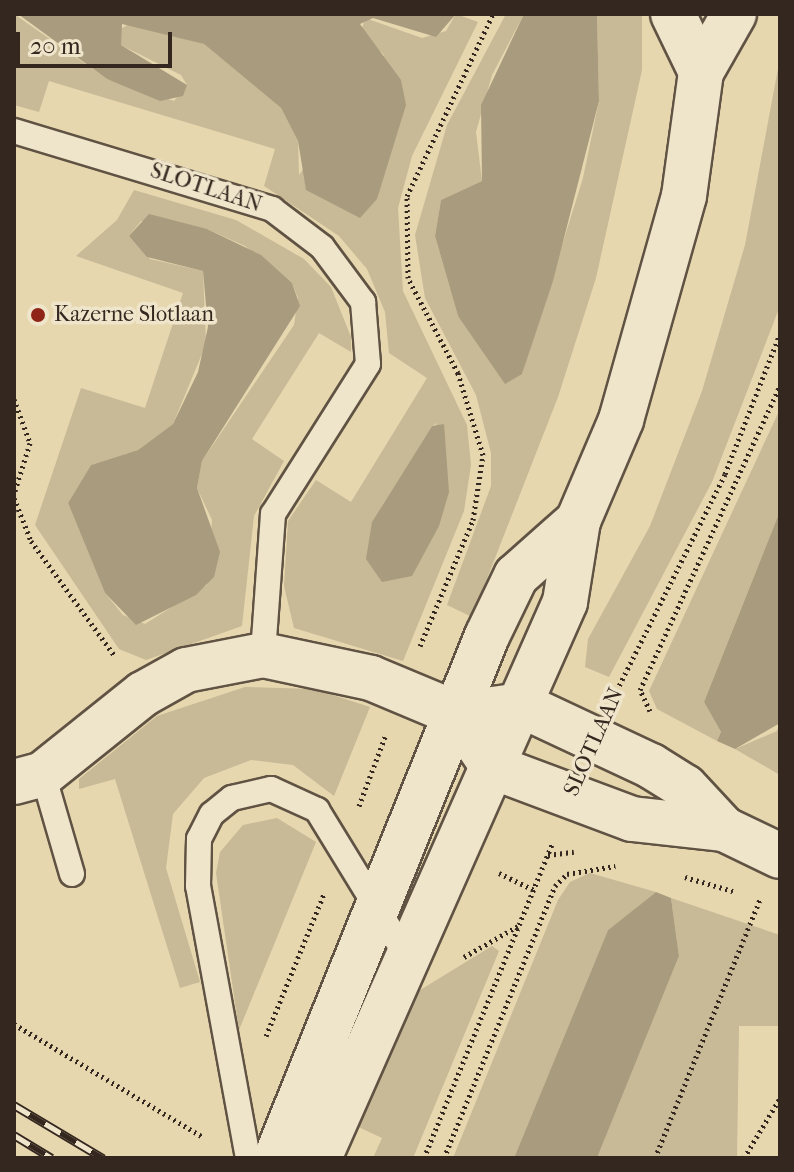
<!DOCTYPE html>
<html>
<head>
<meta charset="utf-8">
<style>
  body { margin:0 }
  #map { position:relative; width:794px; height:1172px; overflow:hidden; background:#e6d7af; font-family:"IM FELL French Canon",serif }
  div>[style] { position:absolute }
  .green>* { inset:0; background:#c8b997 }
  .water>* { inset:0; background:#a99b7e }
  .path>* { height:5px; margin-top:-2.5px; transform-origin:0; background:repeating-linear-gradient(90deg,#34271f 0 2px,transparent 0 6px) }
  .roads { filter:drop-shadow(2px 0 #605343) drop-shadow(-2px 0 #605343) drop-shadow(0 2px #605343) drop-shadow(0 -2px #605343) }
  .lane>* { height:24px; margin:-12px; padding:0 12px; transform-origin:12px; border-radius:12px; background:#efe5cb }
  .street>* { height:44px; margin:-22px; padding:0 22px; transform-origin:22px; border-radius:22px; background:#efe5cb }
  .secondary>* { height:44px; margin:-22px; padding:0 22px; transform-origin:22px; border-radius:22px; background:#efe5cb }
  .rail>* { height:9px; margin-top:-4.5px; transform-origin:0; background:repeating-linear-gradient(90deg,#efe5cb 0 18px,#34271f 0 36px); box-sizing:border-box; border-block:2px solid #34271f }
  .dots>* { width:22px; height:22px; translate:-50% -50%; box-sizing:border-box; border:4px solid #efe5cb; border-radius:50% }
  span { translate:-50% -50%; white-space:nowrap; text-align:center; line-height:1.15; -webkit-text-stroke:7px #efe5cb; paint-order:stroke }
  .street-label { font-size:22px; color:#34271f }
  .poi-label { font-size:22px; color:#34271f }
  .left { translate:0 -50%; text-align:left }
  .frame { position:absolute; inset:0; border:16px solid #34271f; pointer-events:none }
  .scale { position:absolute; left:16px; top:32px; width:156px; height:36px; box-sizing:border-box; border:4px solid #34271f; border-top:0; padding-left:10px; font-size:24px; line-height:28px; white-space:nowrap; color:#34271f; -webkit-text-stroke:6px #efe5cb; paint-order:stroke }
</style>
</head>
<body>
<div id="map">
  <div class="green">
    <i style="clip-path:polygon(evenodd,14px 14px,107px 79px,174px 101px,187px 85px,181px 75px,121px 45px,117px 31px,131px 23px,204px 44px,281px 108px,298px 141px,299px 175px,384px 55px,361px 33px,365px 18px,422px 38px,446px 31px,456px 14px,478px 22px,412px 156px,398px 208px,403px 291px,467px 425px,471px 465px,464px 511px,403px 661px,294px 628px,284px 586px,288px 521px,316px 480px,351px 502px,427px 378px,389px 353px,385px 312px,367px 269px,339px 236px,264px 186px,275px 149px,49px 81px,39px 112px,14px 105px,14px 14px,437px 423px,372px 522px,432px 426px,437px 423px)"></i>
    <i style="clip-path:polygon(506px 14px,524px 14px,492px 75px,476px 132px,482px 181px,441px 200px,435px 236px,458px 316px,522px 374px,583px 178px,599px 101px,597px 14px,642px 14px,642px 70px,596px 278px,558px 397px,472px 617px,447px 605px,491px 486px,491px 453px,476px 395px,425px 298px,415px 235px,447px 125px)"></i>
    <i style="clip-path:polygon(780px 58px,780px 306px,712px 482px,609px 677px,585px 667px,588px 639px,650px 526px,702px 391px,745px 245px)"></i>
    <i style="clip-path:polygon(evenodd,134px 190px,236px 220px,304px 259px,331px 287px,351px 337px,351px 352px,319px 333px,252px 439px,284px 461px,254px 516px,242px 626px,146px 660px,119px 649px,35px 525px,81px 388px,145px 408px,183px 293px,76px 256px,117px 220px,134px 190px,141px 221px,207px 229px,245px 246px,292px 283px,298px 298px,294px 325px,202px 461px,197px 488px,212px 520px,207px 585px,145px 624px,123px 615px,105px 593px,68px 503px,91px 465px,138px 450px,173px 424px,206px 344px,203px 271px,150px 259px,129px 236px,141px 221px)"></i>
    <i style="clip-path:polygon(780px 409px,780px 511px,704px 702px,721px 732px,717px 741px,657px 709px,649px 691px)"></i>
    <i style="clip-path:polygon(245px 687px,314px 689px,370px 707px,334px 796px,293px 765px,251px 760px,204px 778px,173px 814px,166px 868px,200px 982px,180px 988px,115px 779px,79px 789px,79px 779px,157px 716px)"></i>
    <i style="clip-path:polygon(780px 723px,780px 775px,735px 749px,777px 731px)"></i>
    <i style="clip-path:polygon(277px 818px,316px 842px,239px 1030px,216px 873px,220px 852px,243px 825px)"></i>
    <i style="clip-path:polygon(590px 873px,656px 892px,608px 930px,514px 1158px,453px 1158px,558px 900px,570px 882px)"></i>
    <i style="clip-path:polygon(671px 898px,780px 935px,780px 1026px,739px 1026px,737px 1158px,597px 1158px,679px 956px)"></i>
    <i style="clip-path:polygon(492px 946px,499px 951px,413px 1158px,373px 1158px,382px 1138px,350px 1123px,412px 995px)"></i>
  </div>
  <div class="water">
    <i style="clip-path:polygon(18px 14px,456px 14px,436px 37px,373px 18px,360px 24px,401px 80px,406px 105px,377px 199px,360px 218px,306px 190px,298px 141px,281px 108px,204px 44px,122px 24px,121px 45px,187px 85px,183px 96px,160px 101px,107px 79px)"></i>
    <i style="clip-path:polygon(524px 14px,597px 14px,599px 101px,553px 281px,522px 374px,505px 384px,458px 316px,435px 236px,441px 200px,482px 181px,481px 105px)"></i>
    <i style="clip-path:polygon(149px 214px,207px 229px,261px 255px,292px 283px,300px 306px,202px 461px,197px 488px,220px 552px,214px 577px,196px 595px,136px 625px,105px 593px,68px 503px,91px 465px,138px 450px,173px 424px,198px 372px,208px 327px,203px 271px,147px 257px,129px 236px)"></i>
    <i style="clip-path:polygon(444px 424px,449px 492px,439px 526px,412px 576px,382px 582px,366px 559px,372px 522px,432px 426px)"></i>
    <i style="clip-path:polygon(780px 511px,780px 723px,735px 749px,717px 741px,721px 732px,704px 702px)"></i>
    <i style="clip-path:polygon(656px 892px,671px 898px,679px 956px,597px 1158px,514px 1158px,608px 930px)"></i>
  </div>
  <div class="path">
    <i style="left:14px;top:399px;width:47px;rotate:70deg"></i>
    <i style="left:30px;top:443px;width:53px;rotate:107.4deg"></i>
    <i style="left:14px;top:498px;width:46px;rotate:68.4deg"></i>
    <i style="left:31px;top:541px;width:141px;rotate:53.9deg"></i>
    <i style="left:420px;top:646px;width:137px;rotate:-67.2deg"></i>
    <i style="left:473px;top:520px;width:66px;rotate:-81.3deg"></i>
    <i style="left:483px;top:455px;width:86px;rotate:-107deg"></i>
    <i style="left:458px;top:373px;width:107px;rotate:-117.8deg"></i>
    <i style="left:408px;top:278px;width:82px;rotate:-90.7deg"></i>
    <i style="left:407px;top:196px;width:201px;rotate:-64.7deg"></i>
    <i style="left:614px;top:696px;width:248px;rotate:-63.4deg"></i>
    <i style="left:725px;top:474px;width:150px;rotate:-68.6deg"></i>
    <i style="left:650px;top:711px;width:23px;rotate:-115deg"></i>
    <i style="left:640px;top:690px;width:335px;rotate:-65.3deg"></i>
    <i style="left:359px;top:806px;width:74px;rotate:-69.4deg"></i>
    <i style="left:548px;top:855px;width:26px;rotate:-7deg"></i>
    <i style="left:499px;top:873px;width:39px;rotate:26deg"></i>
    <i style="left:685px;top:877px;width:50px;rotate:16.3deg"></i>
    <i style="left:464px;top:957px;width:62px;rotate:-29.9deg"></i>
    <i style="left:14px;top:1024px;width:220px;rotate:30.9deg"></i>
    <i style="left:266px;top:1036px;width:153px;rotate:-67.8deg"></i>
    <i style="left:424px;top:1158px;width:341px;rotate:-67.8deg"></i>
    <i style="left:444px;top:1158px;width:294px;rotate:-67.8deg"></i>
    <i style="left:555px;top:886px;width:17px;rotate:-45deg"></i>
    <i style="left:567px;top:874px;width:49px;rotate:-9.5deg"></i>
    <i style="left:655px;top:1158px;width:279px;rotate:-67.9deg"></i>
    <i style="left:744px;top:1158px;width:70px;rotate:-59deg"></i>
  </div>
  <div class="roads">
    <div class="lane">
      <i style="left:14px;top:131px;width:270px;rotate:16.8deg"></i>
      <i style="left:272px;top:209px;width:63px;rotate:37.2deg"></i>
      <i style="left:322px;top:247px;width:69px;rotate:53.3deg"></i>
      <i style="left:363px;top:302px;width:62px;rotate:85.4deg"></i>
      <i style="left:368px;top:364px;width:178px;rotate:122.3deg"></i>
      <i style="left:273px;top:514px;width:141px;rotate:94.1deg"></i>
      <i style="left:43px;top:774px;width:104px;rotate:73.8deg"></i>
      <i style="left:248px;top:1158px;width:277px;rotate:-100.4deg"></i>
      <i style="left:198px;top:886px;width:47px;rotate:-88.8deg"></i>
      <i style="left:199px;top:839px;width:28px;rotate:-63deg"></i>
      <i style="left:212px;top:814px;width:26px;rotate:-39deg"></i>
      <i style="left:232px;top:798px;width:40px;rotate:-13deg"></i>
      <i style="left:271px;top:789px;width:51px;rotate:24.5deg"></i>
      <i style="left:317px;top:810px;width:172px;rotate:58.5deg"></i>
    </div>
    <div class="street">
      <i style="left:457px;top:714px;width:64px;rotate:55.8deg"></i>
      <i style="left:493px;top:767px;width:148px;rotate:20.5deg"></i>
      <i style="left:632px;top:819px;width:93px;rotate:6.2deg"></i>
      <i style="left:14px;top:782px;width:30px;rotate:-15deg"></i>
      <i style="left:43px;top:774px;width:128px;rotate:-38.7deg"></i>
      <i style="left:143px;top:694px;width:49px;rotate:-29.2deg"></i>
      <i style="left:186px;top:670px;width:78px;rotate:-11deg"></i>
      <i style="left:263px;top:655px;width:110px;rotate:12deg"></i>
      <i style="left:371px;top:678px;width:93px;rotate:22.7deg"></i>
      <i style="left:457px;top:714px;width:65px;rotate:-8deg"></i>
      <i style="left:521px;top:705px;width:144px;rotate:25.1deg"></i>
      <i style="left:651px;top:766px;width:40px;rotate:32deg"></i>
      <i style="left:685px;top:787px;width:57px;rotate:47.1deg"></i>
      <i style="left:724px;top:829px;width:62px;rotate:25.7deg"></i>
    </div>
    <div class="secondary">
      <i style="left:673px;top:14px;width:64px;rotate:64.2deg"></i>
      <i style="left:276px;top:1158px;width:563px;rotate:-67.99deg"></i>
      <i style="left:487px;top:636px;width:67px;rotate:-64.2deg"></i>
      <i style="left:516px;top:576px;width:83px;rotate:-41.6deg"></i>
      <i style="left:319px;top:1158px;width:608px;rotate:-66.13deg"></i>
      <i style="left:565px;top:602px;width:82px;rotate:-80.9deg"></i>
      <i style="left:578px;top:521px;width:110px;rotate:-66.9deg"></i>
      <i style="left:621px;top:420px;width:233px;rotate:-74.3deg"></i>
      <i style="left:684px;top:196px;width:125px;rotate:-82.2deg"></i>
      <i style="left:701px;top:72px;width:67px;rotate:-60.4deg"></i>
    </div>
  </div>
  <div class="rail">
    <i style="left:14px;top:1105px;width:104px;rotate:30.8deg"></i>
    <i style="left:14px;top:1135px;width:44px;rotate:31.2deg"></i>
  </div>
  <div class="dots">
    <i style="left:38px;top:315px;background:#8f2418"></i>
  </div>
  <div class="street-label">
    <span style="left:206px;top:188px;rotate:18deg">SLOTLAAN</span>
    <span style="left:594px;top:742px;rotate:-66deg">SLOTLAAN</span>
  </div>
  <div class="poi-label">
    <span class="left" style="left:54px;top:315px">Kazerne Slotlaan</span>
  </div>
  <div class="frame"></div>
  <div class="scale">20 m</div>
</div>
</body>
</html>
